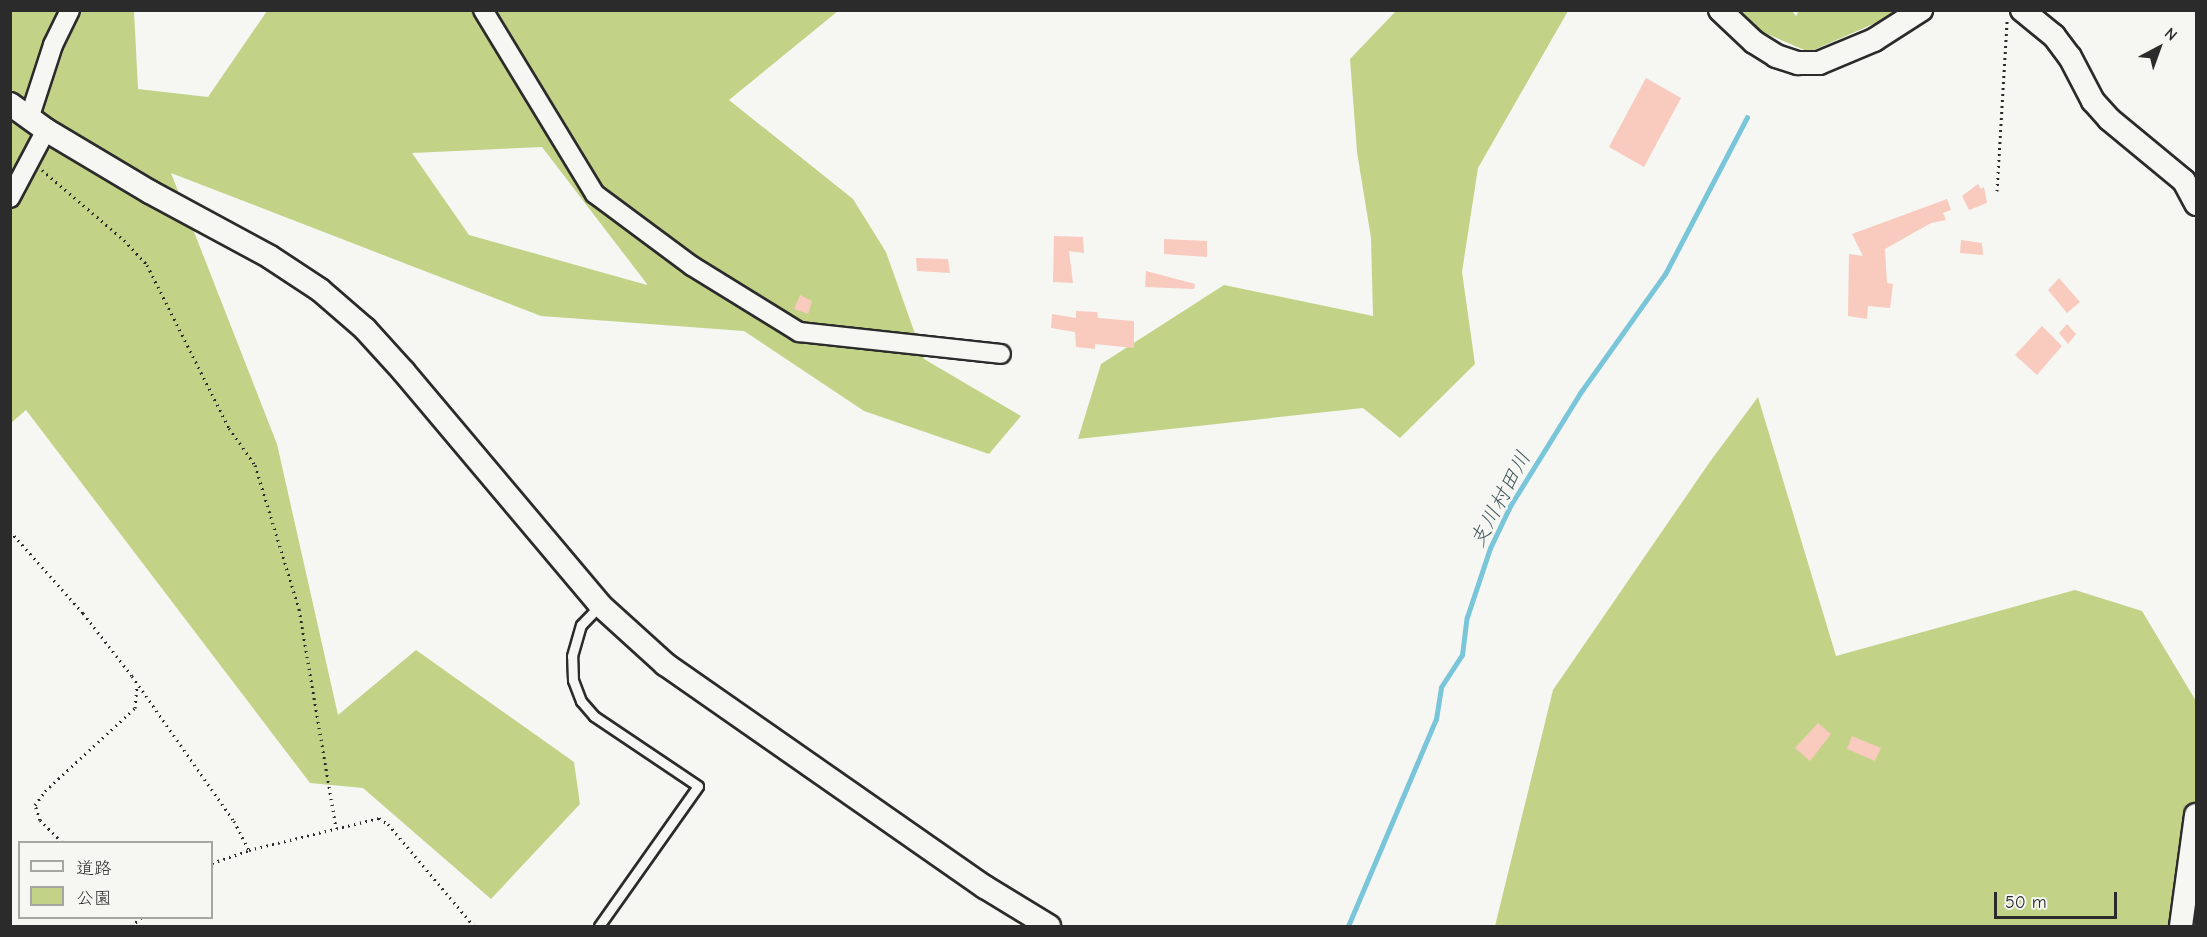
<!DOCTYPE html>
<html>
<head>
<meta charset="utf-8">
<style>
  body { margin:0 }
  #map { position:relative; width:2207px; height:937px; overflow:hidden; background:#f6f6f2; font-family:"Comic Neue","Klee One",sans-serif }
  div>[style] { position:absolute }
  .green>* { inset:0; background:#c2d388 }
  .stream>* { height:5px; margin:-2.5px; padding:0 2.5px; transform-origin:2.5px; border-radius:2.5px; background:#79c5d9 }
  .building>* { inset:0; background:#f9cabe }
  .path>* { height:3px; margin-top:-1.5px; transform-origin:0; background:repeating-linear-gradient(90deg,#2b2b2b 0 1.5px,transparent 0 6px) }
  .roads { filter:drop-shadow(2px 0 #2b2b2b) drop-shadow(-2px 0 #2b2b2b) drop-shadow(0 2px #2b2b2b) drop-shadow(0 -2px #2b2b2b) }
  .service>* { height:9px; margin:-4.5px; padding:0 4.5px; transform-origin:4.5px; border-radius:4.5px; background:#f6f6f2 }
  .minor>* { height:18px; margin:-9px; padding:0 9px; transform-origin:9px; border-radius:9px; background:#f6f6f2 }
  .tertiary>* { height:22px; margin:-11px; padding:0 11px; transform-origin:11px; border-radius:11px; background:#f6f6f2 }
  span { translate:-50% -50%; white-space:nowrap; text-align:center; line-height:1.15; -webkit-text-stroke:5px #f6f6f2; paint-order:stroke }
  .water-label { font-size:21px; color:#42595f; font-style:italic }
  .frame { position:absolute; inset:0; border:12px solid #2b2b2b; pointer-events:none }
  .legend { position:absolute; left:18px; top:841px; width:195px; height:78px; box-sizing:border-box; background:#f6f6f2; border:2px solid #a5a5a2; margin:0; padding:8px 10px; list-style:none; font-size:18px; color:#2b2b2b }
  .legend li { display:flex; align-items:center; gap:12px; height:30px }
  .legend b { width:30px; border:2px solid #a5a5a2 }
  .north { position:absolute; left:2129px; top:18px; width:60px; height:60px; -webkit-text-stroke:4px #f6f6f2; paint-order:stroke; rotate:41deg; font-size:16px; font-weight:700; line-height:24px; text-align:center; color:#2b2b2b }
  .north::after { content:''; display:block; margin:auto; width:21px; height:27px; background:#2b2b2b; clip-path:polygon(50% 0,100% 100%,50% 72%,0 100%) }
  .scale { position:absolute; left:1994px; top:892px; width:123px; height:27px; box-sizing:border-box; border:3px solid #2b2b2b; border-top:0; padding-left:8px; font-size:18px; line-height:21px; white-space:nowrap; color:#2b2b2b; -webkit-text-stroke:4px #f6f6f2; paint-order:stroke }
</style>
</head>
<body>
<div id="map">
  <div class="green">
    <i style="clip-path:polygon(evenodd,11px 10px,134px 11px,138px 89px,208px 97px,267px 11px,838px 11px,729px 100px,853px 199px,886px 252px,924px 359px,1021px 416px,989px 454px,864px 411px,744px 331px,541px 316px,171px 173px,277px 444px,338px 715px,416px 650px,574px 762px,580px 804px,491px 899px,363px 788px,310px 783px,26px 410px,11px 423px,11px 10px,542px 147px,647px 284px,647px 285px,469px 235px,412px 153px,542px 147px)"></i>
    <i style="clip-path:polygon(1799px 10px,1903px 11px,1809px 52px,1751px 27px,1736px 11px,1792px 11px,1796px 16px)"></i>
    <i style="clip-path:polygon(1396px 11px,1568px 11px,1478px 168px,1462px 272px,1475px 364px,1400px 438px,1363px 408px,1078px 439px,1101px 364px,1224px 285px,1373px 316px,1371px 238px,1357px 152px,1350px 59px)"></i>
    <i style="clip-path:polygon(1758px 397px,1836px 656px,2075px 590px,2142px 611px,2196px 701px,2196px 926px,1495px 926px,1553px 690px,1709px 463px)"></i>
  </div>
  <div class="stream">
    <i style="left:1348px;top:926px;width:225px;rotate:-67deg"></i>
    <i style="left:1436px;top:719px;width:32px;rotate:-81deg"></i>
    <i style="left:1441px;top:687px;width:38px;rotate:-57deg"></i>
    <i style="left:1462px;top:655px;width:38px;rotate:-83deg"></i>
    <i style="left:1467px;top:617px;width:73px;rotate:-71.6deg"></i>
    <i style="left:1490px;top:548px;width:47px;rotate:-64.5deg"></i>
    <i style="left:1510px;top:506px;width:133px;rotate:-58.2deg"></i>
    <i style="left:1580px;top:393px;width:146px;rotate:-54.5deg"></i>
    <i style="left:1665px;top:274px;width:177px;rotate:-62.4deg"></i>
  </div>
  <div class="building">
    <i style="clip-path:polygon(1646px 78px,1681px 98px,1644px 167px,1609px 147px)"></i>
    <i style="clip-path:polygon(1978px 184px,1981px 189px,1984px 187px,1987px 203px,1969px 210px,1962px 196px)"></i>
    <i style="clip-path:polygon(1947px 199px,1951px 210px,1943px 213px,1946px 220px,1931px 223px,1885px 249px,1887px 283px,1893px 284px,1890px 308px,1868px 306px,1867px 319px,1848px 316px,1849px 254px,1863px 256px,1852px 234px)"></i>
    <i style="clip-path:polygon(1054px 236px,1083px 237px,1084px 253px,1069px 251px,1073px 283px,1053px 282px)"></i>
    <i style="clip-path:polygon(1164px 239px,1207px 241px,1207px 257px,1164px 254px)"></i>
    <i style="clip-path:polygon(1961px 240px,1982px 243px,1983px 255px,1960px 253px)"></i>
    <i style="clip-path:polygon(916px 258px,948px 259px,950px 273px,917px 271px)"></i>
    <i style="clip-path:polygon(1146px 271px,1195px 284px,1194px 289px,1145px 287px)"></i>
    <i style="clip-path:polygon(2059px 278px,2080px 302px,2067px 313px,2048px 290px)"></i>
    <i style="clip-path:polygon(800px 295px,812px 301px,808px 314px,794px 309px)"></i>
    <i style="clip-path:polygon(1076px 311px,1097px 312px,1098px 318px,1134px 321px,1134px 348px,1095px 344px,1095px 349px,1076px 347px,1075px 332px,1051px 328px,1052px 314px,1076px 318px)"></i>
    <i style="clip-path:polygon(2067px 324px,2076px 334px,2068px 344px,2059px 333px)"></i>
    <i style="clip-path:polygon(2042px 326px,2062px 346px,2037px 375px,2015px 355px)"></i>
    <i style="clip-path:polygon(1818px 723px,1831px 734px,1810px 761px,1795px 748px)"></i>
    <i style="clip-path:polygon(1852px 736px,1881px 748px,1875px 761px,1847px 749px)"></i>
  </div>
  <div class="path">
    <i style="left:42px;top:170px;width:108px;rotate:40.5deg"></i>
    <i style="left:124px;top:240px;width:34px;rotate:47deg"></i>
    <i style="left:147px;top:265px;width:182px;rotate:63.3deg"></i>
    <i style="left:229px;top:428px;width:45px;rotate:54.9deg"></i>
    <i style="left:255px;top:465px;width:151px;rotate:73deg"></i>
    <i style="left:299px;top:609px;width:222px;rotate:80.4deg"></i>
    <i style="left:1997px;top:191px;width:170px;rotate:-86.6deg"></i>
    <i style="left:10px;top:531px;width:110px;rotate:48.3deg"></i>
    <i style="left:83px;top:613px;width:80px;rotate:52.1deg"></i>
    <i style="left:132px;top:676px;width:177px;rotate:54.9deg"></i>
    <i style="left:234px;top:821px;width:33px;rotate:63deg"></i>
    <i style="left:62px;top:842px;width:31px;rotate:-135deg"></i>
    <i style="left:40px;top:820px;width:16px;rotate:-108deg"></i>
    <i style="left:35px;top:805px;width:17px;rotate:-54deg"></i>
    <i style="left:45px;top:791px;width:122px;rotate:-42.7deg"></i>
    <i style="left:135px;top:708px;width:22px;rotate:-85deg"></i>
    <i style="left:212px;top:863px;width:39px;rotate:-19deg"></i>
    <i style="left:249px;top:850px;width:134px;rotate:-13.8deg"></i>
    <i style="left:379px;top:818px;width:11px;rotate:34deg"></i>
    <i style="left:388px;top:824px;width:133px;rotate:49.9deg"></i>
    <i style="left:131px;top:926px;width:13px;rotate:-39deg"></i>
  </div>
  <div class="roads">
    <div class="service">
      <i style="left:599px;top:926px;width:171px;rotate:-54.7deg"></i>
      <i style="left:698px;top:786px;width:125px;rotate:-146.1deg"></i>
      <i style="left:594px;top:716px;width:20px;rotate:-131deg"></i>
      <i style="left:581px;top:701px;width:22px;rotate:-111deg"></i>
      <i style="left:573px;top:680px;width:24px;rotate:-92deg"></i>
      <i style="left:572px;top:656px;width:32px;rotate:-74deg"></i>
      <i style="left:581px;top:625px;width:28px;rotate:-46deg"></i>
    </div>
    <div class="minor">
      <i style="left:483px;top:10px;width:215px;rotate:58.7deg"></i>
      <i style="left:595px;top:194px;width:121px;rotate:36.6deg"></i>
      <i style="left:692px;top:266px;width:126px;rotate:31.7deg"></i>
      <i style="left:799px;top:332px;width:203px;rotate:6.2deg"></i>
      <i style="left:29px;top:119px;width:78px;rotate:-72deg"></i>
      <i style="left:53px;top:45px;width:39px;rotate:-64deg"></i>
      <i style="left:10px;top:198px;width:77px;rotate:-62.1deg"></i>
    </div>
    <div class="tertiary">
      <i style="left:1720px;top:10px;width:47px;rotate:43.3deg"></i>
      <i style="left:1754px;top:42px;width:26px;rotate:32deg"></i>
      <i style="left:1776px;top:56px;width:23px;rotate:18deg"></i>
      <i style="left:1798px;top:63px;width:21px"></i>
      <i style="left:1819px;top:63px;width:60px;rotate:-22.7deg"></i>
      <i style="left:1874px;top:40px;width:56px;rotate:-32.6deg"></i>
      <i style="left:2022px;top:10px;width:41px;rotate:39.1deg"></i>
      <i style="left:2054px;top:36px;width:26px;rotate:53deg"></i>
      <i style="left:2070px;top:57px;width:50px;rotate:62.4deg"></i>
      <i style="left:2093px;top:101px;width:24px;rotate:48deg"></i>
      <i style="left:2109px;top:119px;width:97px;rotate:39.6deg"></i>
      <i style="left:2184px;top:181px;width:26px;rotate:62deg"></i>
      <i style="left:10px;top:104px;width:44px;rotate:35.8deg"></i>
      <i style="left:46px;top:130px;width:121px;rotate:30.8deg"></i>
      <i style="left:150px;top:192px;width:136px;rotate:28.4deg"></i>
      <i style="left:270px;top:257px;width:60px;rotate:33.4deg"></i>
      <i style="left:320px;top:290px;width:60px;rotate:40.9deg"></i>
      <i style="left:365px;top:329px;width:58px;rotate:47.8deg"></i>
      <i style="left:404px;top:372px;width:304px;rotate:49.9deg"></i>
      <i style="left:600px;top:605px;width:88px;rotate:42.2deg"></i>
      <i style="left:665px;top:664px;width:390px;rotate:34.9deg"></i>
      <i style="left:985px;top:887px;width:75px;rotate:31.4deg"></i>
      <i style="left:2181px;top:926px;width:112px;rotate:-82.3deg"></i>
    </div>
  </div>
  <div class="water-label">
    <span style="left:1500px;top:499px;rotate:-62deg">支川村田川</span>
  </div>
  <div class="frame"></div>
  <ul class="legend">
  <li><b style="height:8px;background:#f6f6f2"></b>道路</li>
  <li><b style="height:16px;background:#c2d388"></b>公園</li>
  </ul>
  <div class="north">N</div>
  <div class="scale">50 m</div>
</div>
</body>
</html>
